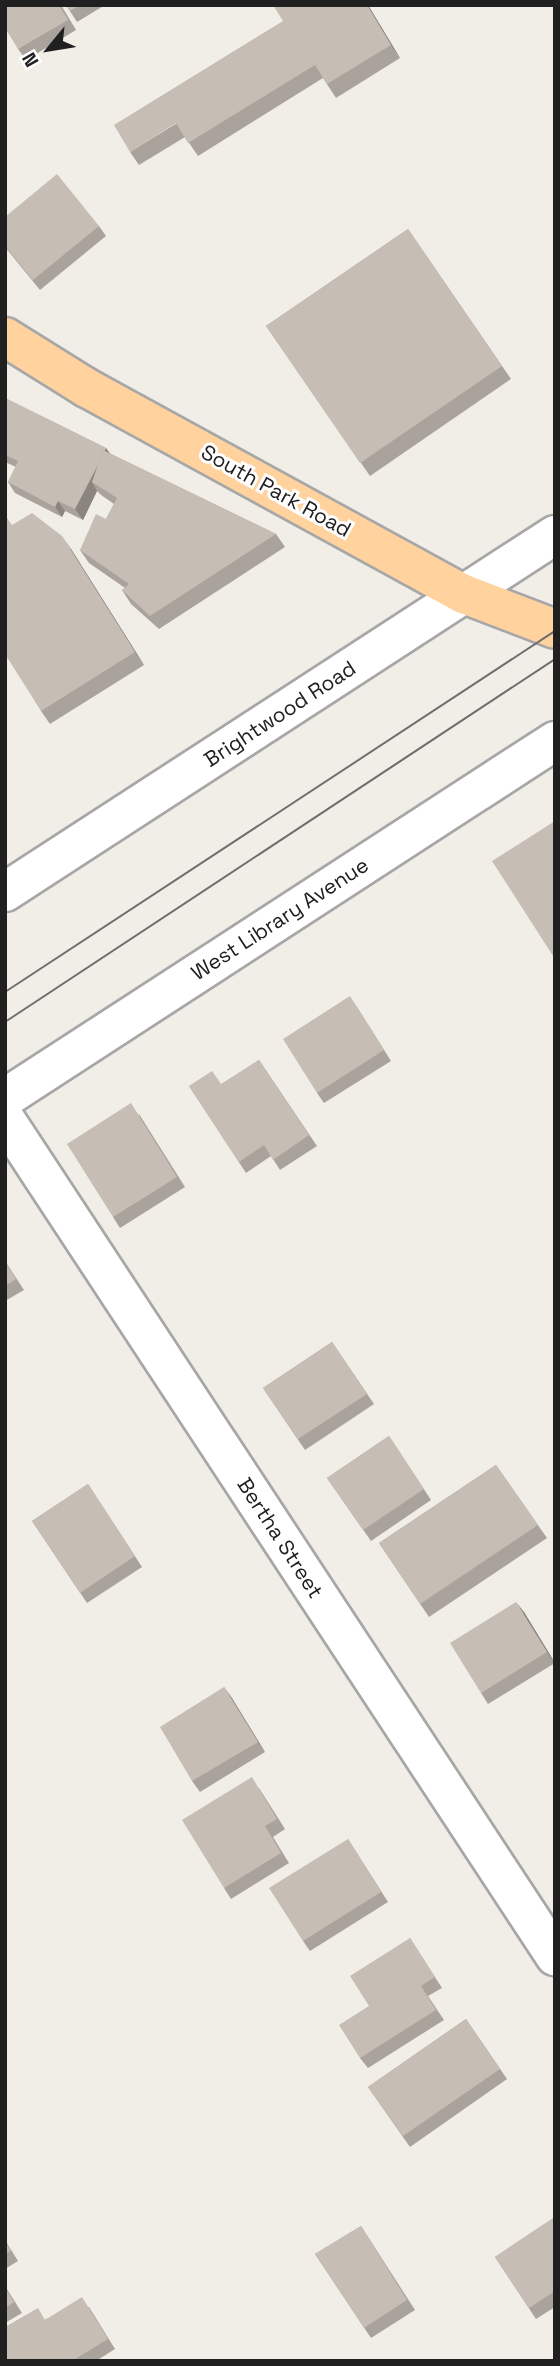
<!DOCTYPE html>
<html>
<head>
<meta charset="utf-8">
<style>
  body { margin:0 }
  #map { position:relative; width:560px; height:2366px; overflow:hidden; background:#f1ede7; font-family:"Space Grotesk",sans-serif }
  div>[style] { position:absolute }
  .roads { filter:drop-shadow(2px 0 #a7a7a7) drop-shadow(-2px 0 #a7a7a7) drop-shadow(0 2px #a7a7a7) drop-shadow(0 -2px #a7a7a7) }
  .minor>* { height:38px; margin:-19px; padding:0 19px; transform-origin:19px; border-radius:19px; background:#fff }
  .major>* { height:38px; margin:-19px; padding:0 19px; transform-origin:19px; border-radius:19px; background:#ffd29e }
  .tram>* { height:2px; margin:-1px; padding:0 1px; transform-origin:1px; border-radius:1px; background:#6e6e6e }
  .wall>* { inset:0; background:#aaa39c }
  .shaded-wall>* { inset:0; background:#8b847f }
  .building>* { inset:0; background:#c6bdb5 }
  span { translate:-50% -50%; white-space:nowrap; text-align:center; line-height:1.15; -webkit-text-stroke:6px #fff; paint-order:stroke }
  .street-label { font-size:21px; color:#202020 }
  .frame { position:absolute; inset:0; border:7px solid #202020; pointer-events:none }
  .north { position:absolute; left:14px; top:14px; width:70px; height:70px; -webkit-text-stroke:5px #fff; paint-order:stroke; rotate:240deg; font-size:19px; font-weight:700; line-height:28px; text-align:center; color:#202020 }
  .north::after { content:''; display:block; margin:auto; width:24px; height:32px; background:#202020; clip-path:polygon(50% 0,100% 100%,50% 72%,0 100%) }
</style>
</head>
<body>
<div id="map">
  <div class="roads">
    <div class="minor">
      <i style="left:5px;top:892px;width:656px;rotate:-32.99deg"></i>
      <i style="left:5px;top:1098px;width:656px;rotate:-32.99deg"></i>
      <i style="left:5px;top:1119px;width:1002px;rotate:56.69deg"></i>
    </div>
    <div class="major">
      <i style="left:5px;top:337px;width:97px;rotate:31.9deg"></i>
      <i style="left:87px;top:388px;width:430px;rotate:28.7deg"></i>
      <i style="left:464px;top:594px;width:97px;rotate:21deg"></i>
    </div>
  </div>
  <div class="tram">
    <i style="left:5px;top:992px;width:658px;rotate:-33.28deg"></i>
    <i style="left:5px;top:1022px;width:659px;rotate:-33.42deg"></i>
  </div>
  <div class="wall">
    <i style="clip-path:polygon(5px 5px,61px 5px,76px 30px,26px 60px,18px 49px)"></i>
    <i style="clip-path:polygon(66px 5px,105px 5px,77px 22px)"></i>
    <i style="clip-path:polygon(368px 5px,400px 58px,336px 98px,323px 78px,198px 156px,185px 137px,139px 165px,130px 152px)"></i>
    <i style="clip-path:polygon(5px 217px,99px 226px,106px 236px,40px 290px,5px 247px)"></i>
    <i style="clip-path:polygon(408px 229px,511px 379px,370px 476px,266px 326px)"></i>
    <i style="clip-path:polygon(5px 398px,106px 448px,109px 453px,276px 534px,285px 547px,159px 629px,131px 604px,122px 590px,125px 588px,89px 563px,80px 550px,106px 519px,114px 504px,101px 495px,97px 491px,83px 520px,65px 511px,62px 517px,15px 493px,8px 482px,16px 467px,5px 462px)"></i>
    <i style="clip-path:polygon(13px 525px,71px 549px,144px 665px,50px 724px,41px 711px)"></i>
    <i style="clip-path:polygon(357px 1007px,391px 1061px,324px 1103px,317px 1093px)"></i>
    <i style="clip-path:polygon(259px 1060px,317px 1146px,280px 1170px,271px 1156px,246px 1173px,189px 1086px,222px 1084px)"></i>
    <i style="clip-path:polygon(139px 1114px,185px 1187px,120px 1228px,113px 1217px)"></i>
    <i style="clip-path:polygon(5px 1261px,24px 1290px,5px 1301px)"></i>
    <i style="clip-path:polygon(332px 1342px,374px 1404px,305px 1450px,263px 1388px)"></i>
    <i style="clip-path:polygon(389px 1436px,431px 1500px,371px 1541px,327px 1478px)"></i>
    <i style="clip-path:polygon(496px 1465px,547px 1538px,429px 1617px,379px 1543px)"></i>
    <i style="clip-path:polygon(88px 1484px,142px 1567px,87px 1603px,32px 1521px)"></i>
    <i style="clip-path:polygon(524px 1612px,555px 1663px,488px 1704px,481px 1693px)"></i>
    <i style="clip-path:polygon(224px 1687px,265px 1752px,200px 1792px,192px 1781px)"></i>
    <i style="clip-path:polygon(259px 1788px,285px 1829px,273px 1837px,289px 1863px,231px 1899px,224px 1888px)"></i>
    <i style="clip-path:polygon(348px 1839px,388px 1902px,310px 1951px,303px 1941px)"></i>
    <i style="clip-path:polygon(410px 1938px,442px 1988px,428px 1996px,444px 2020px,368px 2068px,360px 2058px,369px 2006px)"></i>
    <i style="clip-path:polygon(466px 2019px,507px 2079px,410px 2147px,368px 2087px)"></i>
    <i style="clip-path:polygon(555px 2217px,555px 2307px,536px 2319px,495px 2257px)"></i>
    <i style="clip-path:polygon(361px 2226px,415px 2310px,371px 2338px,315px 2254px)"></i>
    <i style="clip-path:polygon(5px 2240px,18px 2261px,5px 2269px)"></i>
    <i style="clip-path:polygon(5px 2286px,22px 2313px,5px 2323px)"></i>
    <i style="clip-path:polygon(89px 2307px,115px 2349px,96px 2361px,5px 2361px,46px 2319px)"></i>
  </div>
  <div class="shaded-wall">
    <i style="clip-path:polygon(367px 5px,368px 5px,400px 58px,391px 45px)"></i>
    <i style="clip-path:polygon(106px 448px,114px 459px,92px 482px,97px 491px,83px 520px,75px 509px)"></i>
    <i style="clip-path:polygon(58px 501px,65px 511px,62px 517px,55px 507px)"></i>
    <i style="clip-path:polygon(62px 536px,71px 549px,144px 665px,135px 652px)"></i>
    <i style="clip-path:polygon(516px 1602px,524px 1612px,555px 1663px,547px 1652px)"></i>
    <i style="clip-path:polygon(224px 1687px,232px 1698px,265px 1752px,258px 1742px)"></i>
  </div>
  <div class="building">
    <i style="clip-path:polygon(5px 5px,59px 5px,68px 20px,18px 49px,5px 28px)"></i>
    <i style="clip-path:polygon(66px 5px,80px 5px,70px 11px)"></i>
    <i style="clip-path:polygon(273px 5px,367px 5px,391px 45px,327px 84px,315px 65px,188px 143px,176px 123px,130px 152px,114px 125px,283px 21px)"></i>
    <i style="clip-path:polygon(57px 174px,99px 226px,33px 280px,5px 246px,5px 217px)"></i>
    <i style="clip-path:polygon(408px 229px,502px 366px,360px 463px,266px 326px)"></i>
    <i style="clip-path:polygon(5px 398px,106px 448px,105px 451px,103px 450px,98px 465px,75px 509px,58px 501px,55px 507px,8px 482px,18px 461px,5px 455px)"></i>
    <i style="clip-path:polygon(103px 450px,276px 534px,150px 616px,122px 590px,129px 584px,80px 550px,96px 514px,106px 519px,117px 498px,92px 482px)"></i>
    <i style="clip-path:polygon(32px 513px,62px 536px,135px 652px,41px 711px,5px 654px,5px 515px,12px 525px)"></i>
    <i style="clip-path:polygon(555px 821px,555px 959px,492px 861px)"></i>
    <i style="clip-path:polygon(350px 996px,384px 1050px,317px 1093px,283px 1039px)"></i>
    <i style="clip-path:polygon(259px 1060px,309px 1135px,273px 1160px,264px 1145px,239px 1162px,189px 1086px,212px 1071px,221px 1084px)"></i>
    <i style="clip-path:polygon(131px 1103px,177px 1177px,113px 1217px,67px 1144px)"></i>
    <i style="clip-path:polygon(5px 1262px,16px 1279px,5px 1286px)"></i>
    <i style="clip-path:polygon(332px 1342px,367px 1394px,298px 1439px,263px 1388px)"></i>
    <i style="clip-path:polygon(389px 1436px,424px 1489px,363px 1530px,327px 1478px)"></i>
    <i style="clip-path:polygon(496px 1465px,538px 1525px,420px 1604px,379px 1543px)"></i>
    <i style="clip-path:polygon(88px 1484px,135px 1556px,80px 1593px,32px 1521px)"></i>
    <i style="clip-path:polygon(516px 1602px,547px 1652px,481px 1693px,450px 1643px)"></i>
    <i style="clip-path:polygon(224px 1687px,258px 1742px,192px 1781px,160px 1727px)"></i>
    <i style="clip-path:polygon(252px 1777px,277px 1819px,265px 1826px,281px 1853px,224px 1888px,182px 1820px)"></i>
    <i style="clip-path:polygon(348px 1839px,381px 1892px,303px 1941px,269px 1888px)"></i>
    <i style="clip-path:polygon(410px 1938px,435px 1977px,421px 1986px,436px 2010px,360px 2058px,339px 2025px,369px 2006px,350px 1976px)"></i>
    <i style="clip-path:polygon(466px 2019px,500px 2069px,403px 2136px,368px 2087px)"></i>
    <i style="clip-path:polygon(555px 2217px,555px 2291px,529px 2308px,495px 2257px)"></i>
    <i style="clip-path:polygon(361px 2226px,407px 2300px,364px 2328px,315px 2254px)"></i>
    <i style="clip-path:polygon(5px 2241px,11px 2251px,5px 2254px)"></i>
    <i style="clip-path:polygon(5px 2288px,14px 2302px,5px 2308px)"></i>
    <i style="clip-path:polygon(82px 2297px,108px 2339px,72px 2361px,5px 2361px,5px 2327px,38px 2308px,45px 2320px)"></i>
  </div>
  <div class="street-label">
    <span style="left:276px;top:491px;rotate:29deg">South Park Road</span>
    <span style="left:280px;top:714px;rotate:-33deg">Brightwood Road</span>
    <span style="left:280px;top:919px;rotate:-33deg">West Library Avenue</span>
    <span style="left:280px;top:1538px;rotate:57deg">Bertha Street</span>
  </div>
  <div class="frame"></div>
  <div class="north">N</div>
</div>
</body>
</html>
